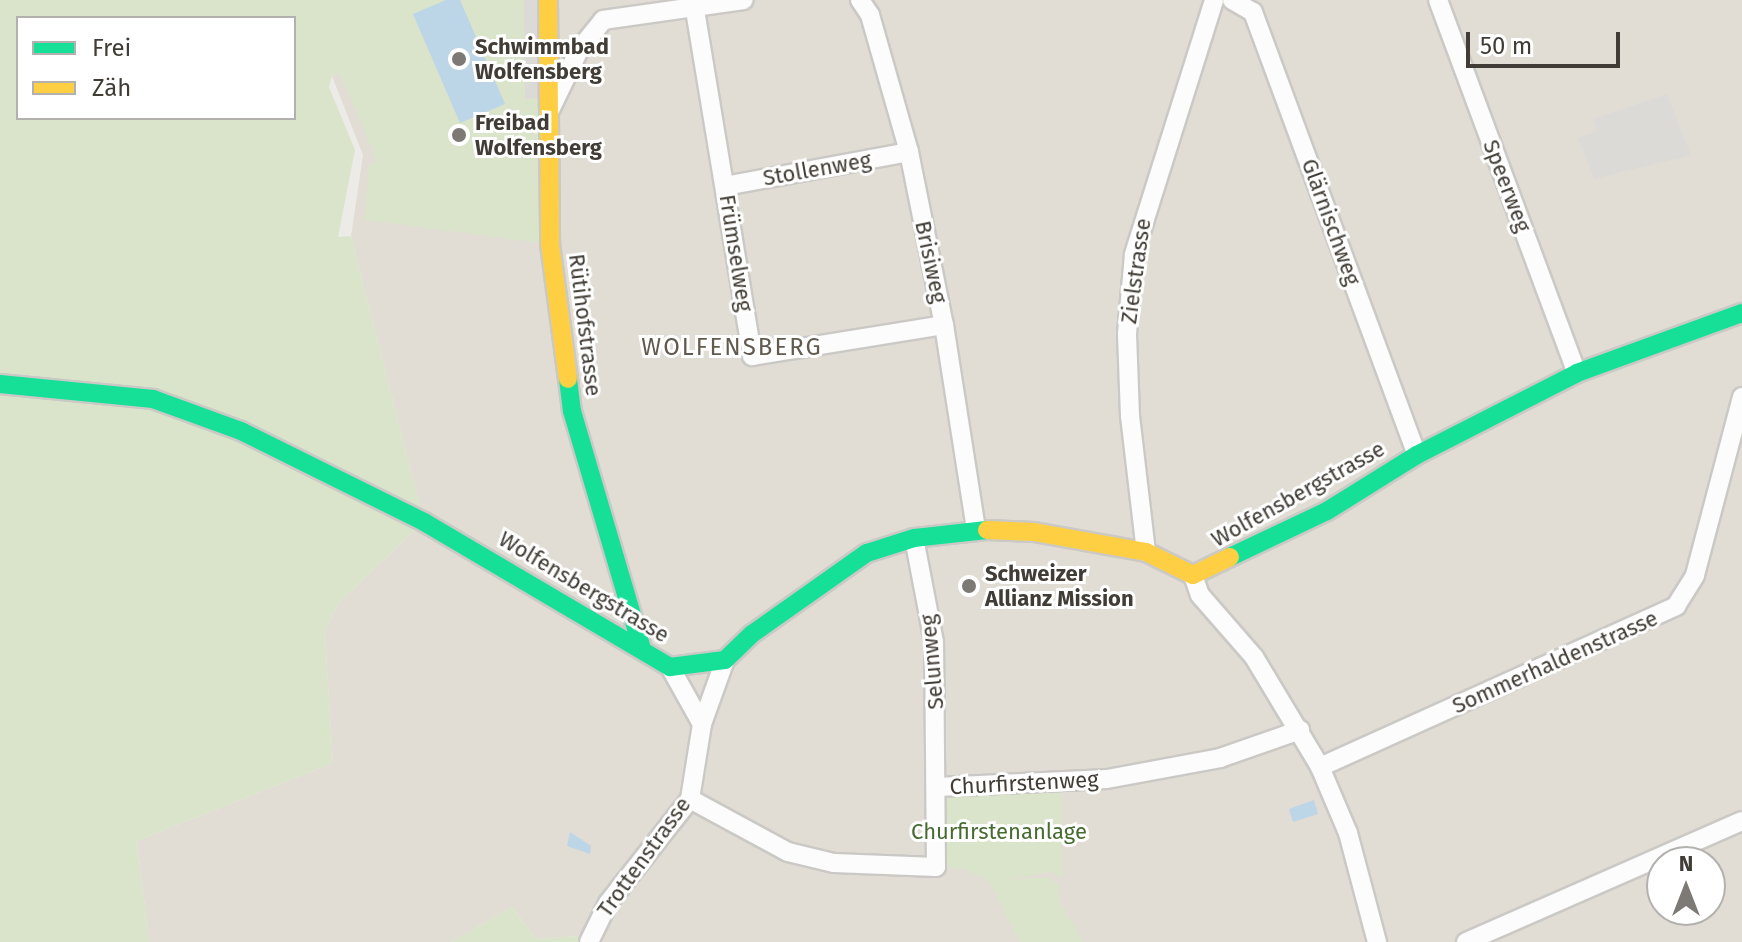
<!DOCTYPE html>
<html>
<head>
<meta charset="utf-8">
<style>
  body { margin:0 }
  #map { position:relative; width:1742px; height:942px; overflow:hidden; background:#edebe8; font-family:"Fira Sans",sans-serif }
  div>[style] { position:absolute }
  .residential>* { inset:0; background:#e1ddd5 }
  .green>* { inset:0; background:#dae4ca }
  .parking>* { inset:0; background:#dcdad7 }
  .water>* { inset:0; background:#bcd5e7 }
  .roads { filter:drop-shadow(2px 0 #cbc9c5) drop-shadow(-2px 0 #cbc9c5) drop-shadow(0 2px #cbc9c5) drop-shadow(0 -2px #cbc9c5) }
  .street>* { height:18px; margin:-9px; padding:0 9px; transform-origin:9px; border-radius:9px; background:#fcfcfc }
  .fast>* { height:18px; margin:-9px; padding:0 9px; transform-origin:9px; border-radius:9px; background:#16e098 }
  .slow>* { height:18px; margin:-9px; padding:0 9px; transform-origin:9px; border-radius:9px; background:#ffcf43 }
  .dots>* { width:22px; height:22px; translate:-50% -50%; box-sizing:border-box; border:4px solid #fff; border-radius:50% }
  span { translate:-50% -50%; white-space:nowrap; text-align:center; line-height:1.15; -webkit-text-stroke:6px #fff; paint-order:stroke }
  .poi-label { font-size:22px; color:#413c35; font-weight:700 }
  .left { translate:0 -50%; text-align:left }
  .street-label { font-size:22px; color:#413c35 }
  .park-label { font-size:22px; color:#466b30 }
  .neighbourhood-label { font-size:24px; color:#635a4e; letter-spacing:2px }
  .legend { position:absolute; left:16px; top:16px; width:280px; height:104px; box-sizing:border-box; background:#fff; border:2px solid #b3b1ae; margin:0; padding:10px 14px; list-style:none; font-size:24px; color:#413c35 }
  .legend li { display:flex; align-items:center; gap:16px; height:40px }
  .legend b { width:40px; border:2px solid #b3b1ae }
  .north { position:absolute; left:1646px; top:846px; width:80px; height:80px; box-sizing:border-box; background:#fff; border:2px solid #b3b1ae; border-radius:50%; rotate:0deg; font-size:22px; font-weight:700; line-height:32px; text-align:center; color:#413c35 }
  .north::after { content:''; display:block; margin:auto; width:28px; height:36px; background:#7d7974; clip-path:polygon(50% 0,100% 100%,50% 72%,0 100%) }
  .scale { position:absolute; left:1466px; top:32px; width:154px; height:36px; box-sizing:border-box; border:4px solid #413c35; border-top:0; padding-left:10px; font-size:24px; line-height:28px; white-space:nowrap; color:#413c35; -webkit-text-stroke:6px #fff; paint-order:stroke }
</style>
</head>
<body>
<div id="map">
  <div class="residential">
    <i style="clip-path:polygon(evenodd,363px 0,1742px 0,1742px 942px,589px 942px,590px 935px,536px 939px,512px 907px,451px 942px,149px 942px,137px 841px,333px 763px,325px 633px,338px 603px,424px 522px,351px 236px,363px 155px,332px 76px,369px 60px,363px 0,1662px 862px,1710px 862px,1710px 910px,1662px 910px,1662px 862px)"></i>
  </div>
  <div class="green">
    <i style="clip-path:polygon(evenodd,0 0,548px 0,550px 244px,365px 220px,369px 165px,377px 161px,340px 73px,332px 76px,329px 87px,355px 150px,338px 237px,351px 236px,424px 522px,338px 603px,325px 633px,333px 763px,137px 841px,149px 942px,0 942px,0 0,18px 18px,294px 18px,294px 118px,18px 118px,18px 18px)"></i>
    <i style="clip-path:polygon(937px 787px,1062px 787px,1062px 877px,1051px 872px,1005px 880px,1048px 877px,1059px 885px,1060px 903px,1084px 942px,1020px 942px,990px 882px,966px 869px,936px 867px)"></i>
    <i style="clip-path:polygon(512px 907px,536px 939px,590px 935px,589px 942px,451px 942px)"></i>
  </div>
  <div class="parking">
    <i style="clip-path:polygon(524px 0,537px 0,539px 98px,525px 99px)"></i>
    <i style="clip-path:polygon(1667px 94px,1691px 155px,1594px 179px,1578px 138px,1597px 131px,1593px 119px)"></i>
  </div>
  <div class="water">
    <i style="clip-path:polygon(446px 0,460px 0,505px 104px,460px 123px,413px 14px)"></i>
    <i style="clip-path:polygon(1314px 800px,1318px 814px,1293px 822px,1289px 809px)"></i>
    <i style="clip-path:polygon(570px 832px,591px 846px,590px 854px,567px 846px)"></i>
  </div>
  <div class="roads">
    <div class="street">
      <i style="left:860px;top:0;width:18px;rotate:56deg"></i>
      <i style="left:870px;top:15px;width:142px;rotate:74.1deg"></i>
      <i style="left:909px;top:152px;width:177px;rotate:78.6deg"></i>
      <i style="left:944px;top:325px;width:207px;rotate:81.1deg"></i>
      <i style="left:1232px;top:0;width:24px;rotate:30deg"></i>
      <i style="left:1253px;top:12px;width:472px;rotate:69.7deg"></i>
      <i style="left:1438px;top:0;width:398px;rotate:69.6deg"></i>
      <i style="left:694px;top:4px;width:357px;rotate:80.6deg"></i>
      <i style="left:752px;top:356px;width:194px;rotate:-9.2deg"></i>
      <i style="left:551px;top:108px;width:64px;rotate:-64.2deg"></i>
      <i style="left:579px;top:50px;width:38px;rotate:-51deg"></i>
      <i style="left:603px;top:20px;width:142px;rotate:-8.1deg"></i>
      <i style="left:725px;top:186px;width:187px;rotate:-10.5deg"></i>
      <i style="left:1146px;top:552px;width:137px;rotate:-96.7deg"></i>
      <i style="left:1130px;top:416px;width:82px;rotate:-92.1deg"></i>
      <i style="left:1127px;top:334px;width:80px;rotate:-85deg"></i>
      <i style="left:1134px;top:254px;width:266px;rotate:-72.5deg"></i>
      <i style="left:1193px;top:575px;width:21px;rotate:71deg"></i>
      <i style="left:1200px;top:595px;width:82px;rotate:48.9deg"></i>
      <i style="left:1254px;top:657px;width:128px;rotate:59deg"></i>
      <i style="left:1320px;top:767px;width:72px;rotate:67deg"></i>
      <i style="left:1348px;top:833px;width:113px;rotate:75.1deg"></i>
      <i style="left:702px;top:724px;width:68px;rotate:-70.2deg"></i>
      <i style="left:1320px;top:767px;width:391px;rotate:-24.3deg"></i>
      <i style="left:1676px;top:606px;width:36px;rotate:-58deg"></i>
      <i style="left:1695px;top:575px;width:184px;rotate:-75.2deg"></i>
      <i style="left:937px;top:787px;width:170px;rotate:-2.7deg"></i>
      <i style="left:1107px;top:779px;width:115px;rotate:-10.5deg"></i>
      <i style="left:1220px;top:758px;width:85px;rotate:-19.3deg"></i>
      <i style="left:690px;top:799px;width:111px;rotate:28.4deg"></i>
      <i style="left:788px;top:852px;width:47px;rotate:13.4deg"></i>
      <i style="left:834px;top:863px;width:102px;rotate:2.2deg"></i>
      <i style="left:936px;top:867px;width:225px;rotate:-90.5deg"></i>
      <i style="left:934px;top:642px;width:106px;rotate:-100.9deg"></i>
      <i style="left:589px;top:942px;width:43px;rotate:-64deg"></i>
      <i style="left:608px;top:903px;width:132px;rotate:-51.7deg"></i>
      <i style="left:690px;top:799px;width:76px;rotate:-80.9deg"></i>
      <i style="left:702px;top:724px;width:65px;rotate:-119.3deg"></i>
      <i style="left:1466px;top:942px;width:301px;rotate:-23.7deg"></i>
    </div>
    <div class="fast">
      <i style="left:568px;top:379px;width:32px;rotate:83deg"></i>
      <i style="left:572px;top:411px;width:245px;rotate:73.6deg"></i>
      <i style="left:0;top:384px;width:154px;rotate:5.6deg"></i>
      <i style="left:153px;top:399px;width:94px;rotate:20deg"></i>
      <i style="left:241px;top:431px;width:204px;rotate:26.4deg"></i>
      <i style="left:424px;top:522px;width:286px;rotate:30.5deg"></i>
      <i style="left:670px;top:667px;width:55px;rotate:-7.3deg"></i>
      <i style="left:725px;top:660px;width:37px;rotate:-44deg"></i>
      <i style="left:752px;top:634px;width:141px;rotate:-35.2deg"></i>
      <i style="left:867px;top:553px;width:49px;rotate:-17.7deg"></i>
      <i style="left:914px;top:538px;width:73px;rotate:-6.3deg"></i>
      <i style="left:1230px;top:557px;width:107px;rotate:-25.4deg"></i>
      <i style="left:1327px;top:511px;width:106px;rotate:-31.9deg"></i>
      <i style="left:1417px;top:455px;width:180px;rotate:-27.1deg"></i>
      <i style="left:1577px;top:373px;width:176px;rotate:-20deg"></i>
    </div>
    <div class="slow">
      <i style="left:548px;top:0;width:244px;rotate:89.5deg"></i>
      <i style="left:550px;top:244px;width:136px;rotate:82.4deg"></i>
      <i style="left:987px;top:530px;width:47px;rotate:2.4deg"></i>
      <i style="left:1034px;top:532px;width:114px;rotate:10.1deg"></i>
      <i style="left:1146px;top:552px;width:52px;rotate:26.1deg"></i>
      <i style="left:1193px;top:575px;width:41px;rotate:-25.9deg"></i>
    </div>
  </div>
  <div class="dots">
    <i style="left:459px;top:59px;background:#7d7974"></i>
    <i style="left:459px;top:135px;background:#7d7974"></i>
    <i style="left:969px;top:586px;background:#7d7974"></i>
  </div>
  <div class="poi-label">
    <span class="left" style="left:475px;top:59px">Schwimmbad<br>Wolfensberg</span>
    <span class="left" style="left:475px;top:135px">Freibad<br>Wolfensberg</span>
    <span class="left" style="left:985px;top:586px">Schweizer<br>Allianz Mission</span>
  </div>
  <div class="street-label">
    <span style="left:817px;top:169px;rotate:-10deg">Stollenweg</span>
    <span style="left:1507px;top:186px;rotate:69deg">Speerweg</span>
    <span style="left:1331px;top:222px;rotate:70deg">Glärnischweg</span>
    <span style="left:736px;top:253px;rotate:81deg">Frümselweg</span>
    <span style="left:931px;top:262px;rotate:78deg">Brisiweg</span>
    <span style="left:1136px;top:271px;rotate:-82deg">Zielstrasse</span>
    <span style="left:585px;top:325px;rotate:83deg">Rütihofstrasse</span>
    <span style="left:1298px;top:494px;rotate:-29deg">Wolfensbergstrasse</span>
    <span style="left:584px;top:587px;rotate:31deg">Wolfensbergstrasse</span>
    <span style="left:932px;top:662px;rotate:-95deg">Selunweg</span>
    <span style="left:1555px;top:662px;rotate:-24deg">Sommerhaldenstrasse</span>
    <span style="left:1024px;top:783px;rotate:-3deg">Churfirstenweg</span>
    <span style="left:644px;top:857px;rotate:-54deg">Trottenstrasse</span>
  </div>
  <div class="park-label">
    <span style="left:999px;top:832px">Churfirstenanlage</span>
  </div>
  <div class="neighbourhood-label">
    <span style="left:732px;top:348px">WOLFENSBERG</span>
  </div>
  <ul class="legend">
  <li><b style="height:10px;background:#16e098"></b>Frei</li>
  <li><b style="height:10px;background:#ffcf43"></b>Zäh</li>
  </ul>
  <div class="north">N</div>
  <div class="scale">50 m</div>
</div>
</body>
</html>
